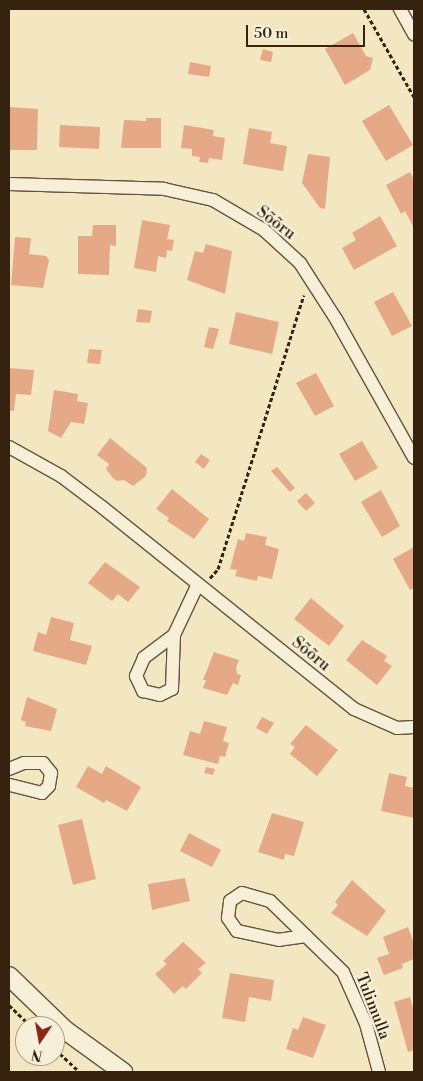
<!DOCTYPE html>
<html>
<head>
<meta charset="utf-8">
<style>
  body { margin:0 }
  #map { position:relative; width:423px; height:1081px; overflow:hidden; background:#f3e7c1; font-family:"Libre Bodoni",serif }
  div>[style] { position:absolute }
  .building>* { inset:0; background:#e6a987 }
  .path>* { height:3px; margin-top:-1.5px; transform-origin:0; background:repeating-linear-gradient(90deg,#352310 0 4px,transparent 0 6.5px) }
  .roads { filter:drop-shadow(1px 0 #64543c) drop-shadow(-1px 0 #64543c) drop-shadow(0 1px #64543c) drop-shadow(0 -1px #64543c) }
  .street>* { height:12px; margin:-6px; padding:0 6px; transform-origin:6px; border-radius:6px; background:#f7efd7 }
  .secondary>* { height:18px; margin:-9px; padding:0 9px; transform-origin:9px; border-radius:9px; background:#f7efd7 }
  span { translate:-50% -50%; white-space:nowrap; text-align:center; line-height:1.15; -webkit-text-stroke:4.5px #f7efd7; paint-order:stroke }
  .street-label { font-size:16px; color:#352310 }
  .frame { position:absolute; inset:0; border:10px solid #352310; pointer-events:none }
  .north { position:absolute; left:15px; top:1016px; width:50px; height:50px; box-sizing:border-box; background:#f7efd7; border:1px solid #a99d87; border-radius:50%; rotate:192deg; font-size:14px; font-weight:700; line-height:20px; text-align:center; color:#352310 }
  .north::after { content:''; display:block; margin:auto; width:18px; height:22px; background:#8f2418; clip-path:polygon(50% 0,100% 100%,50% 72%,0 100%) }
  .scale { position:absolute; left:246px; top:25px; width:119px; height:22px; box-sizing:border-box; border:2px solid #352310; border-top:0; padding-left:6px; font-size:15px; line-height:18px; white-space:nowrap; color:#352310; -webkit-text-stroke:4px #f7efd7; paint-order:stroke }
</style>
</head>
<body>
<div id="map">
  <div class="building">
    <i style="clip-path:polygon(353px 33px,366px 56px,373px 58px,370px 70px,345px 85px,325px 49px)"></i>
    <i style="clip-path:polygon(263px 49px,273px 52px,271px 62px,260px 60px)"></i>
    <i style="clip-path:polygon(190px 62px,211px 66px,209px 77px,188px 74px)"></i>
    <i style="clip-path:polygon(389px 105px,413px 145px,386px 161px,362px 121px)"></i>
    <i style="clip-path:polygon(10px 107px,38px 109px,37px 150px,9px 150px)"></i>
    <i style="clip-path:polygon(146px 118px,161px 118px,161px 148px,121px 148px,124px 120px,146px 121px)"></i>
    <i style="clip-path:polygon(60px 125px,100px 127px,99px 149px,59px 147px)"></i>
    <i style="clip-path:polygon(184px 125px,214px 130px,213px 136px,225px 138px,222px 160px,209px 158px,208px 163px,199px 162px,200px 157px,192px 156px,192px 149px,181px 148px)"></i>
    <i style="clip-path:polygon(249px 128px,272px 132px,270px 143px,287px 146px,283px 171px,243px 164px)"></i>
    <i style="clip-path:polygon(308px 154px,330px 157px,325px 209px,320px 208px,302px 183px)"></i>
    <i style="clip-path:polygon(410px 172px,414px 180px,414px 228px,405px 211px,401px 214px,386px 185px)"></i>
    <i style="clip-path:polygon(380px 216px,397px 246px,354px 270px,342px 248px,356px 240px,352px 233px)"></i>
    <i style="clip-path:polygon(142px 220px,170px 225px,167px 239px,174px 240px,172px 251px,167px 250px,166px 258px,158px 256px,156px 272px,134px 268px)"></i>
    <i style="clip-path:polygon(93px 225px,116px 225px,116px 246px,110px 245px,109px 275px,78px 274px,78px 236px,92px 236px)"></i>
    <i style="clip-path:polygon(15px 237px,31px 238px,29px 254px,46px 256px,49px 260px,43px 288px,11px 285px)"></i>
    <i style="clip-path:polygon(206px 244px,232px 251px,225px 294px,187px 280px,195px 251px,203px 253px)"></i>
    <i style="clip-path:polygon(393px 292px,412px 326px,392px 336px,374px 302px)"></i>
    <i style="clip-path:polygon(138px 309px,152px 311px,150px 323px,136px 322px)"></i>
    <i style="clip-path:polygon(236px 312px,279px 322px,272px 354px,229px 344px)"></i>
    <i style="clip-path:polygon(209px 327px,219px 329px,213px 349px,204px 347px)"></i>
    <i style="clip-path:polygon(89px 349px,102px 350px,100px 364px,87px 363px)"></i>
    <i style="clip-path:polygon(9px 368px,34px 370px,31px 395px,16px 394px,14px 411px,9px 410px)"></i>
    <i style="clip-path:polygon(316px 373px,334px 406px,315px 416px,296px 383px)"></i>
    <i style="clip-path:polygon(54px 390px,78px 394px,77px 401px,88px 403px,84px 424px,71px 422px,61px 438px,48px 431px)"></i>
    <i style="clip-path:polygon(110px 438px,147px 468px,146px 476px,133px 486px,124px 480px,117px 481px,113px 478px,106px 469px,109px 464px,97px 455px)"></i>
    <i style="clip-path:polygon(362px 441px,378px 468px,355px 481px,339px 454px)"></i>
    <i style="clip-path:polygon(201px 454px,210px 460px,204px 469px,195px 462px)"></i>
    <i style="clip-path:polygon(277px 467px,295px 488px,290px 492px,271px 471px)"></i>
    <i style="clip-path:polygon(172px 489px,209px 519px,194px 539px,167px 521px,169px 518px,156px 509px)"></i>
    <i style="clip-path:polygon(381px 490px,400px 526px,382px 537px,361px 502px)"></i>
    <i style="clip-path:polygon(306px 493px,315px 503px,306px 511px,297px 501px)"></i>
    <i style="clip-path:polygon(246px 533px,267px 537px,265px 545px,279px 549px,272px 579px,258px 576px,257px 581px,235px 576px,237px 570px,230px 569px,238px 539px,244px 541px)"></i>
    <i style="clip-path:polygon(414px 547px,414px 588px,410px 590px,393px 559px)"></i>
    <i style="clip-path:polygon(105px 562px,140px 587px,128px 602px,118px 594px,112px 601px,88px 583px)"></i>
    <i style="clip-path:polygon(311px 598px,344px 626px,329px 646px,294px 619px)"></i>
    <i style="clip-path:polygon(51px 617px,74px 623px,70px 640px,92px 646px,86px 665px,33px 651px,38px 632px,46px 635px)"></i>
    <i style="clip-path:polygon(362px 640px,387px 656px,384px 661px,392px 666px,377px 685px,346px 660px)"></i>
    <i style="clip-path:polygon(214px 652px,239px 660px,236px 668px,237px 674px,241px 675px,238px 685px,233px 683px,227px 695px,203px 688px,206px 680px,203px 680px)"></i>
    <i style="clip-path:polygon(27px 697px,57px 709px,51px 731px,25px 726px,26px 722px,21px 720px)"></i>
    <i style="clip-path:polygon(262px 717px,274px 723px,267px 734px,256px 728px)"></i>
    <i style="clip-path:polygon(204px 721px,227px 727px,223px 741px,229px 743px,225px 757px,220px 756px,218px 764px,183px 755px,190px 731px,200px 734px)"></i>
    <i style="clip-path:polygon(306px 725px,338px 750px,317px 776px,290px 754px,295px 747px,290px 744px)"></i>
    <i style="clip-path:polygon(88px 766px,102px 774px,106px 766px,141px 787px,127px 811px,106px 800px,104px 803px,76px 787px)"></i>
    <i style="clip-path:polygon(206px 767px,215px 769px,213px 775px,204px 773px)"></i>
    <i style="clip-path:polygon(389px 773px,407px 777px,405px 786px,414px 788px,414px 818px,381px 811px)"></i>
    <i style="clip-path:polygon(272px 813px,304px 822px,294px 856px,285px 854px,284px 860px,258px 852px)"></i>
    <i style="clip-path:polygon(82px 819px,96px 879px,73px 885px,58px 825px)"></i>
    <i style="clip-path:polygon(189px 833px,221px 850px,212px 867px,180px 851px)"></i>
    <i style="clip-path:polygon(185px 878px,190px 901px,152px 910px,148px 884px)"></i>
    <i style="clip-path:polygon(352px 880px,386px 911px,367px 936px,331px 913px,338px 905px,335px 902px)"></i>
    <i style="clip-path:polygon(408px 927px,414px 944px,414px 959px,402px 964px,403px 968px,384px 975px,377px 958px,389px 954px,383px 937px)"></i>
    <i style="clip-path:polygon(183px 942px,206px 963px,198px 969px,202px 973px,186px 989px,183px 986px,174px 994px,155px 974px,167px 964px,163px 961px)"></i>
    <i style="clip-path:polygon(230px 973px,274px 980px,271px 1001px,249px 997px,245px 1022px,222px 1018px)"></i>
    <i style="clip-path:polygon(410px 997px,414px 1012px,414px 1050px,408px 1052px,394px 1002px)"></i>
    <i style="clip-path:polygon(303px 1017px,326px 1025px,313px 1058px,286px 1049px,293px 1028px,298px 1030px)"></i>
  </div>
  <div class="path">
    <i style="left:364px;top:9px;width:101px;rotate:60.4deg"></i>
    <i style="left:210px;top:578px;width:12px;rotate:-48deg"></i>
    <i style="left:218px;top:569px;width:287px;rotate:-72.6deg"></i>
    <i style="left:9px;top:1005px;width:30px;rotate:44deg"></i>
    <i style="left:55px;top:1049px;width:34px;rotate:43deg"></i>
  </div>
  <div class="roads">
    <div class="street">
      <i style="left:400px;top:9px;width:29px;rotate:61deg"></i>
      <i style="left:9px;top:184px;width:155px;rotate:1.8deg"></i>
      <i style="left:164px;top:189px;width:50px;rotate:12.7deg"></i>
      <i style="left:213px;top:200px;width:59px;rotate:30.5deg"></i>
      <i style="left:264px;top:230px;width:49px;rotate:42.5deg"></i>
      <i style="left:300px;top:263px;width:67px;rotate:57.3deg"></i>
      <i style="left:336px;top:319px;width:159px;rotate:60.7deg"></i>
      <i style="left:9px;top:447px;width:60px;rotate:29.1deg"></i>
      <i style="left:61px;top:476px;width:51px;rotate:37.1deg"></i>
      <i style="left:102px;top:507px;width:323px;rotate:38.7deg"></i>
      <i style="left:354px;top:709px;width:47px;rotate:23.8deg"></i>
      <i style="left:397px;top:728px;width:17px;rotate:-3deg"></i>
      <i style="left:174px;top:635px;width:38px;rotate:143deg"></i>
      <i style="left:144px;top:658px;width:20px;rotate:114deg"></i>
      <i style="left:136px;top:676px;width:17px;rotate:65deg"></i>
      <i style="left:143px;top:691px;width:17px;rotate:13deg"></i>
      <i style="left:160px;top:695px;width:13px;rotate:-27deg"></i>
      <i style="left:172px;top:689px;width:54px;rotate:-87.9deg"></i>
      <i style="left:174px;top:635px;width:56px;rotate:-64.8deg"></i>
      <i style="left:9px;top:769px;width:16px;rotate:-22deg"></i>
      <i style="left:24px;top:763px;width:19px"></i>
      <i style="left:43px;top:763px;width:13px;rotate:51deg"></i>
      <i style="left:51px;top:773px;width:13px;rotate:99deg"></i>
      <i style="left:49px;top:786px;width:10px;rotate:135deg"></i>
      <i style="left:42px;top:793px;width:34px;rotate:-166deg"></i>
      <i style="left:306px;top:936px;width:27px;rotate:172deg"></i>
      <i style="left:279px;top:940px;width:43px;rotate:-167.9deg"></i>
      <i style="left:237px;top:931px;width:16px;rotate:-125deg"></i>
      <i style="left:228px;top:918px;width:17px;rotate:-83deg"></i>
      <i style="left:230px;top:901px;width:14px;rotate:-34deg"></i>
      <i style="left:242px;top:893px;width:29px;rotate:16deg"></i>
      <i style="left:270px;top:901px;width:102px;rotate:44.2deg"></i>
      <i style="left:343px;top:972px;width:57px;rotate:66.1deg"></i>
      <i style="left:366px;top:1024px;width:50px;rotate:74.8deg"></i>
    </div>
    <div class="secondary">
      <i style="left:9px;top:976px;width:78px;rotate:44deg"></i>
      <i style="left:65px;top:1030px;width:72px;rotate:35.9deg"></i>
    </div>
  </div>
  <div class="street-label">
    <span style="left:276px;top:223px;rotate:37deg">Sõõru</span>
    <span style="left:311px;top:654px;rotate:39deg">Sõõru</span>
    <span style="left:373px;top:1006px;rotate:69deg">Tulimulla</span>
  </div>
  <div class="frame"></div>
  <div class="north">N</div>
  <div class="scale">50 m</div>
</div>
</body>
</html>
